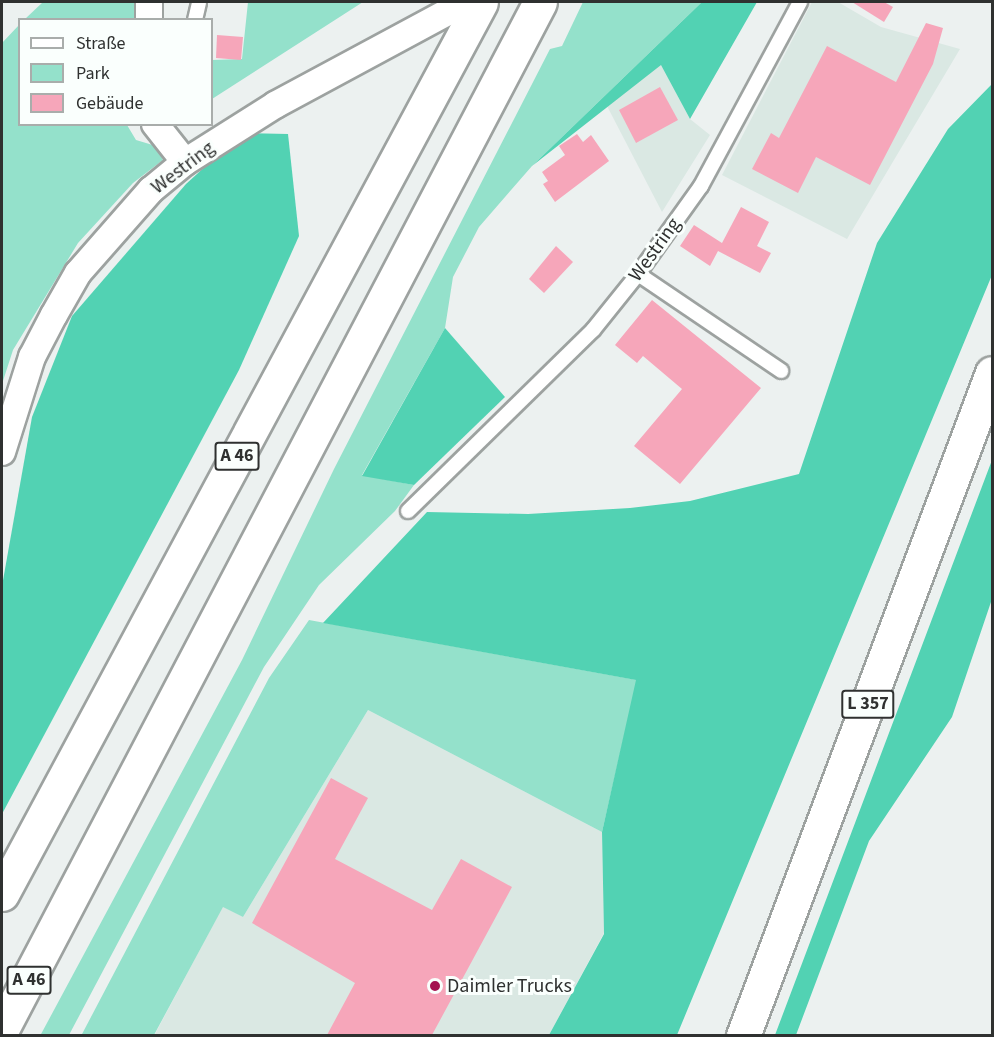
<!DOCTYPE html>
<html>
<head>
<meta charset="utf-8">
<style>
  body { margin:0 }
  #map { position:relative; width:994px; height:1037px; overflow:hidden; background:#ecf1f0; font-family:"Source Sans 3",sans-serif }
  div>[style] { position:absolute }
  .built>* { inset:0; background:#dae8e3 }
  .green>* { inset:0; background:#94e1cb }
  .forest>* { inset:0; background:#52d2b3 }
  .building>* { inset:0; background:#f6a6ba }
  .roads { filter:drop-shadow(2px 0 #9da2a0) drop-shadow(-2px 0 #9da2a0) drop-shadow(0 2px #9da2a0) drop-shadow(0 -2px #9da2a0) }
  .lane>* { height:14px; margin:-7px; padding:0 7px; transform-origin:7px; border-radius:7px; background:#fff }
  .street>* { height:26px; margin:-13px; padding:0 13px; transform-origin:13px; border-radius:13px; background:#fff }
  .primary>* { height:33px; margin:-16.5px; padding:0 16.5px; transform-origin:16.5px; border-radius:16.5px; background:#fff }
  .highway>* { height:33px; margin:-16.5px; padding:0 16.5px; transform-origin:16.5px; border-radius:16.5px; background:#fff }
  .dots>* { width:16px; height:16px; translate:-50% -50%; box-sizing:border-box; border:3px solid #fafffd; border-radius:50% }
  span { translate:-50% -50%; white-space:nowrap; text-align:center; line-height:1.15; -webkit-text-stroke:6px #fafffd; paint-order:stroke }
  .shield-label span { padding:2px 4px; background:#fafffd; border:2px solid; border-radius:4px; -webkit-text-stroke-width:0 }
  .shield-label { font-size:18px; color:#2f3130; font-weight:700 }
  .street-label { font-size:20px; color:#2f3130 }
  .poi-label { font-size:20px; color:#2f3130 }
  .left { translate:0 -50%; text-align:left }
  .frame { position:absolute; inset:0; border:3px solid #2f3130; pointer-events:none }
  .legend { position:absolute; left:18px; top:18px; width:195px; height:108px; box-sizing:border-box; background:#fafffd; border:2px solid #a9adab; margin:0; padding:8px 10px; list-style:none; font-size:18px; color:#2f3130 }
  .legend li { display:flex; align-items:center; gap:12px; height:30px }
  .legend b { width:30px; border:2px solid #a9adab }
</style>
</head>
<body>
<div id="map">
  <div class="built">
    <i style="clip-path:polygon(812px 2px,838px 2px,881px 27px,960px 49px,847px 239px,722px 175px)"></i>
    <i style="clip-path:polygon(661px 64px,690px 119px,710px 135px,662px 212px,607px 106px)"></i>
    <i style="clip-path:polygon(368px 710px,602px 832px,604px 933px,549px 1035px,154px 1036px,223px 906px,243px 917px)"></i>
  </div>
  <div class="green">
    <i style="clip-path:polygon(43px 2px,135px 2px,135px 19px,25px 19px)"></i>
    <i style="clip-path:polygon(248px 2px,363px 2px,212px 99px,212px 60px,242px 59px)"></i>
    <i style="clip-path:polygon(583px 2px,702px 2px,532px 166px,479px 227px,453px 277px,445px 328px,362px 475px,414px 485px,395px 511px,319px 585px,264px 667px,69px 1035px,40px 1036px,242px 660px,334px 469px,550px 49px,562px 46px)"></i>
    <i style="clip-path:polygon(19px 25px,20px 124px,127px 125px,136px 140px,156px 146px,163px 160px,133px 183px,78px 243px,13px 350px,2px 384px,2px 43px)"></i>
    <i style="clip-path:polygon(309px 620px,637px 680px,602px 832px,368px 710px,243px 917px,223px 907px,154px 1035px,81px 1036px,269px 678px)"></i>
  </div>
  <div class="forest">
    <i style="clip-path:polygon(702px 2px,757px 2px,690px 119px,661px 65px,532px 166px)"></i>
    <i style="clip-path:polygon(992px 84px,992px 275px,677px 1035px,549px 1035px,604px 934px,602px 832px,636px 680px,323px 623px,427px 512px,528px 514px,630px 508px,690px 501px,799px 474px,877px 243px,948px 129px)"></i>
    <i style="clip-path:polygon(242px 133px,288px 134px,299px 236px,239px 370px,2px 814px,2px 586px,32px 417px,72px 316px,186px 184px)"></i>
    <i style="clip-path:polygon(445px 328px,505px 397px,414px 485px,362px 476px)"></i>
    <i style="clip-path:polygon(992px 460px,992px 599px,952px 717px,869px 841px,796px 1035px,775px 1035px)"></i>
  </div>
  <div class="building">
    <i style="clip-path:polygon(852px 2px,884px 2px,893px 7px,884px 22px)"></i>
    <i style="clip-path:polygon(926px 23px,943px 28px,933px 64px,870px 185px,816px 157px,798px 193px,752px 169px,771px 133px,779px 138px,827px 46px,896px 82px)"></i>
    <i style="clip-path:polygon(217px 35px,243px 37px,241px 60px,216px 58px)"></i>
    <i style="clip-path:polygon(660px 87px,678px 120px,636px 143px,619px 110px)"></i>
    <i style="clip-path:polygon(577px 134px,583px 142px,591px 135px,609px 161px,555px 202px,543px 184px,548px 181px,542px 172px,565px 155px,559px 146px)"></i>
    <i style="clip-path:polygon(741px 207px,769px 222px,757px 246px,771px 253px,760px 273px,718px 251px,710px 266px,680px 246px,694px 225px,722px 243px)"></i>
    <i style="clip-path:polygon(556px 246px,573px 262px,544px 293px,529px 279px)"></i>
    <i style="clip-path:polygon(652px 300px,761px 388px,680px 484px,634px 446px,682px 389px,643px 356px,637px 363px,615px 345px)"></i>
    <i style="clip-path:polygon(331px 778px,368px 798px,335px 859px,432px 910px,461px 859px,512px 887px,432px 1035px,327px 1035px,355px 983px,252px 923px)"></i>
  </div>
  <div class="roads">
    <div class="lane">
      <i style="left:195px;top:20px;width:18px;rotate:-77deg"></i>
      <i style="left:638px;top:274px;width:173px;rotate:34.1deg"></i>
      <i style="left:408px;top:511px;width:259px;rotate:-44.4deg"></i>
      <i style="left:593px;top:330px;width:72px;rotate:-51.2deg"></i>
      <i style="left:638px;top:274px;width:108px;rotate:-54.4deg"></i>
      <i style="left:701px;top:186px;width:209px;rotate:-61.7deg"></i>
    </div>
    <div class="street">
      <i style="left:149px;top:2px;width:18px;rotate:90deg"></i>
      <i style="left:155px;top:124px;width:48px;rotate:51.7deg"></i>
      <i style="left:2px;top:452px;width:100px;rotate:-72.5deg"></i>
      <i style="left:32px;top:357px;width:47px;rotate:-62.4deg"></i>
      <i style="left:54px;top:315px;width:48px;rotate:-60.3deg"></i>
      <i style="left:78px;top:273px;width:111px;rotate:-48.7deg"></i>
      <i style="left:151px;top:190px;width:44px;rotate:-39.5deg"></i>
      <i style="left:185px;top:162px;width:107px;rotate:-32.3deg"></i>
      <i style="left:275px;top:105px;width:217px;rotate:-28.3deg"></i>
    </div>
    <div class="primary">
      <i style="left:743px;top:1036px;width:708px;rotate:-69.42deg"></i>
    </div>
    <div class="highway">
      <i style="left:2px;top:894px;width:1012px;rotate:-61.76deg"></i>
      <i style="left:2px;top:1029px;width:1159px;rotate:-62.35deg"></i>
    </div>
  </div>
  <div class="dots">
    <i style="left:435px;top:986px;background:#a41150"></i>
  </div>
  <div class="shield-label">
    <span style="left:237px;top:456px">A 46</span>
    <span style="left:868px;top:704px">L 357</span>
    <span style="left:29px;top:980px">A 46</span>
  </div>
  <div class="street-label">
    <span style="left:183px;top:168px;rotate:-37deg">Westring</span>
    <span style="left:655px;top:250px;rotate:-54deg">Westring</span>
  </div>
  <div class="poi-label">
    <span class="left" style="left:447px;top:986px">Daimler Trucks</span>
  </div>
  <div class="frame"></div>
  <ul class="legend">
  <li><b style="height:8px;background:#fff"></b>Straße</li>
  <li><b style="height:16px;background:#94e1cb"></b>Park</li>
  <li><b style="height:16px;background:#f6a6ba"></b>Gebäude</li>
  </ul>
</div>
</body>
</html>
